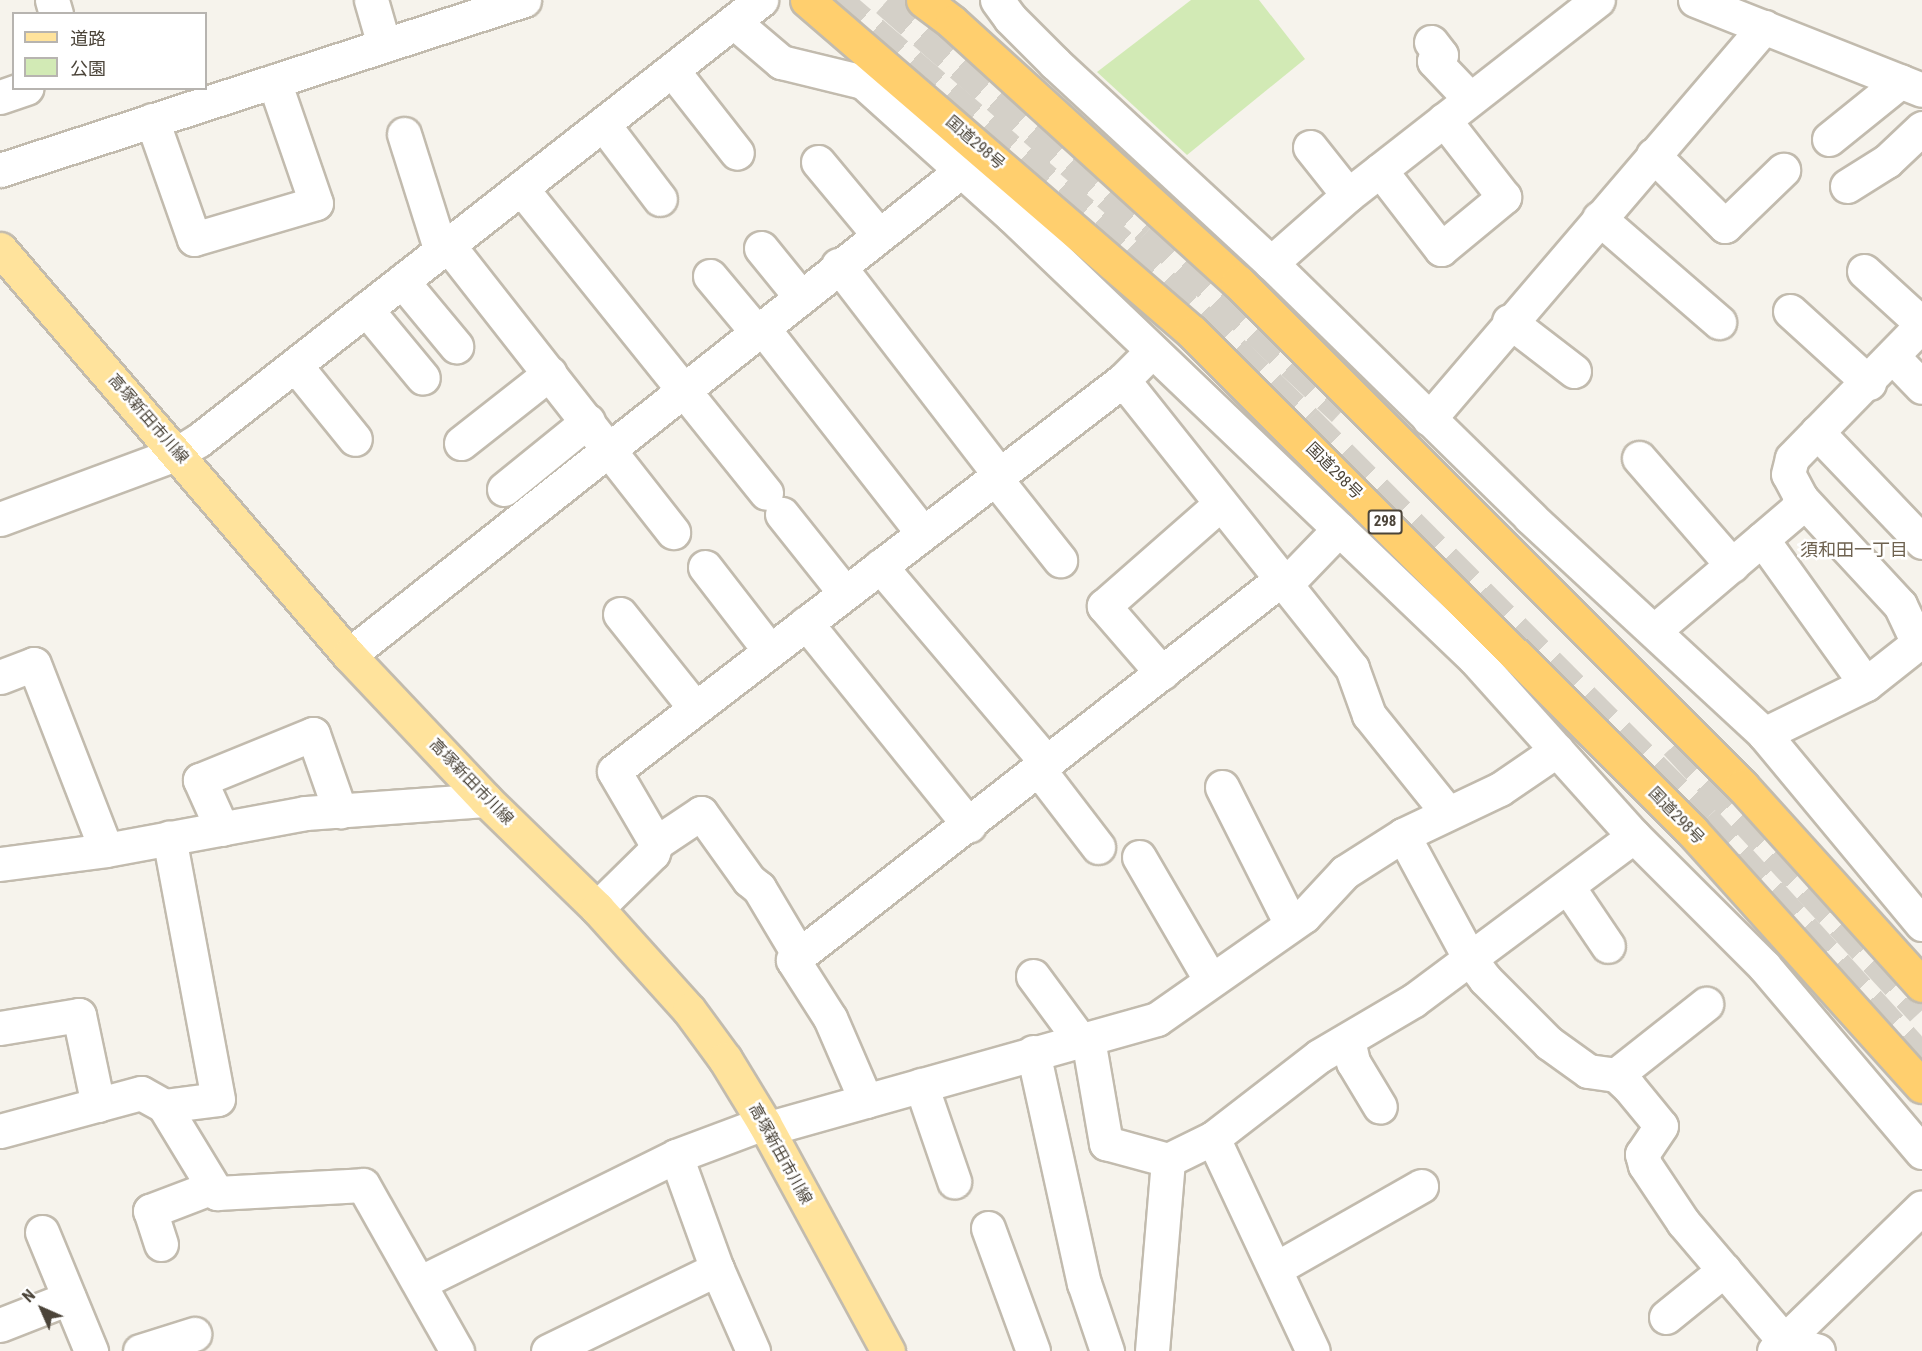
<!DOCTYPE html>
<html>
<head>
<meta charset="utf-8">
<style>
  body { margin:0 }
  #map { position:relative; width:1922px; height:1351px; overflow:hidden; background:#f6f3ec; font-family:"Roboto Condensed","Noto Sans JP",sans-serif }
  div>[style] { position:absolute }
  .green>* { inset:0; background:#d2eab5 }
  .highway-tunnel>* { height:33px; margin-top:-16.5px; transform-origin:0; background:repeating-linear-gradient(90deg,#d4d0c8 0 33px,transparent 0 49px) }
  .roads { filter:drop-shadow(2px 0 #c2bbae) drop-shadow(-2px 0 #c2bbae) drop-shadow(0 2px #c2bbae) drop-shadow(0 -2px #c2bbae) }
  .minor>* { height:33px; margin:-16.5px; padding:0 16.5px; transform-origin:16.5px; border-radius:16.5px; background:#fff }
  .major>* { height:33px; margin:-16.5px; padding:0 16.5px; transform-origin:16.5px; border-radius:16.5px; background:#ffe39c }
  .highway>* { height:33px; margin:-16.5px; padding:0 16.5px; transform-origin:16.5px; border-radius:16.5px; background:#ffcf6e }
  span { translate:-50% -50%; white-space:nowrap; text-align:center; line-height:1.15; -webkit-text-stroke:5px #fff; paint-order:stroke }
  .shield-label span { padding:2px 4px; background:#fff; border:2px solid; border-radius:4px; -webkit-text-stroke-width:0 }
  .shield-label { font-size:15px; color:#4b4439; font-weight:700 }
  .street-label { font-size:16px; color:#4b4439 }
  .neighbourhood-label { font-size:18px; color:#6e6250 }
  .legend { position:absolute; left:12px; top:12px; width:195px; height:78px; box-sizing:border-box; background:#fff; border:2px solid #b7b4b0; margin:0; padding:8px 10px; list-style:none; font-size:18px; color:#4b4439 }
  .legend li { display:flex; align-items:center; gap:12px; height:30px }
  .legend b { width:30px; border:2px solid #b7b4b0 }
  .north { position:absolute; left:12px; top:1279px; width:60px; height:60px; -webkit-text-stroke:4px #fff; paint-order:stroke; rotate:315deg; font-size:16px; font-weight:700; line-height:24px; text-align:center; color:#4b4439 }
  .north::after { content:''; display:block; margin:auto; width:21px; height:27px; background:#4b4439; clip-path:polygon(50% 0,100% 100%,50% 72%,0 100%) }
</style>
</head>
<body>
<div id="map">
  <div class="green">
    <i style="clip-path:polygon(1191px 0,1259px 0,1305px 59px,1187px 155px,1097px 72px)"></i>
  </div>
  <div class="highway-tunnel">
    <i style="left:835px;top:0;width:384px;rotate:40.6deg"></i>
    <i style="left:1127px;top:250px;width:248px;rotate:43.7deg"></i>
    <i style="left:1306px;top:421px;width:564px;rotate:45.07deg"></i>
    <i style="left:1704px;top:820px;width:324px;rotate:47.8deg"></i>
    <i style="left:887px;top:0;width:348px;rotate:41.2deg"></i>
    <i style="left:1149px;top:229px;width:265px;rotate:42.9deg"></i>
    <i style="left:1676px;top:743px;width:363px;rotate:47.3deg"></i>
  </div>
  <div class="roads">
    <div class="minor">
      <i style="left:52px;top:0;width:15px;rotate:74deg"></i>
      <i style="left:371px;top:0;width:47px;rotate:73.9deg"></i>
      <i style="left:997px;top:0;width:22px;rotate:54deg"></i>
      <i style="left:1010px;top:18px;width:64px;rotate:45deg"></i>
      <i style="left:1055px;top:63px;width:294px;rotate:42.8deg"></i>
      <i style="left:1271px;top:263px;width:363px;rotate:44.4deg"></i>
      <i style="left:1530px;top:517px;width:319px;rotate:42.8deg"></i>
      <i style="left:1764px;top:734px;width:114px;rotate:-26.1deg"></i>
      <i style="left:1866px;top:684px;width:66px;rotate:-38.3deg"></i>
      <i style="left:1918px;top:643px;width:42px;rotate:-115.3deg"></i>
      <i style="left:1900px;top:605px;width:146px;rotate:-132.8deg"></i>
      <i style="left:1695px;top:0;width:244px;rotate:21.6deg"></i>
      <i style="left:734px;top:22px;width:62px;rotate:40.4deg"></i>
      <i style="left:781px;top:62px;width:84px;rotate:13.7deg"></i>
      <i style="left:863px;top:82px;width:200px;rotate:42deg"></i>
      <i style="left:1012px;top:216px;width:641px;rotate:43.74deg"></i>
      <i style="left:1475px;top:659px;width:238px;rotate:48.1deg"></i>
      <i style="left:1634px;top:836px;width:184px;rotate:45deg"></i>
      <i style="left:1764px;top:966px;width:244px;rotate:49.7deg"></i>
      <i style="left:1431px;top:42px;width:16px;rotate:52deg"></i>
      <i style="left:1441px;top:55px;width:9px;rotate:139deg"></i>
      <i style="left:1434px;top:61px;width:52px;rotate:46.5deg"></i>
      <i style="left:672px;top:70px;width:105px;rotate:51.9deg"></i>
      <i style="left:0;top:97px;width:28px;rotate:-19deg"></i>
      <i style="left:152px;top:120px;width:126px;rotate:70.6deg"></i>
      <i style="left:194px;top:239px;width:127px;rotate:-16.4deg"></i>
      <i style="left:316px;top:203px;width:129px;rotate:-109deg"></i>
      <i style="left:603px;top:124px;width:94px;rotate:52.8deg"></i>
      <i style="left:404px;top:134px;width:123px;rotate:72.5deg"></i>
      <i style="left:1829px;top:139px;width:92px;rotate:-38.9deg"></i>
      <i style="left:1310px;top:147px;width:61px;rotate:51.6deg"></i>
      <i style="left:1653px;top:155px;width:101px;rotate:44.6deg"></i>
      <i style="left:1725px;top:226px;width:81px;rotate:-44deg"></i>
      <i style="left:818px;top:162px;width:94px;rotate:50.2deg"></i>
      <i style="left:0;top:170px;width:551px;rotate:-17.97deg"></i>
      <i style="left:1380px;top:170px;width:100px;rotate:52.3deg"></i>
      <i style="left:1441px;top:249px;width:82px;rotate:-39.5deg"></i>
      <i style="left:1504px;top:197px;width:98px;rotate:-127.9deg"></i>
      <i style="left:1847px;top:186px;width:47px;rotate:-32deg"></i>
      <i style="left:1887px;top:161px;width:48px;rotate:-43.3deg"></i>
      <i style="left:521px;top:188px;width:391px;rotate:51.2deg"></i>
      <i style="left:1599px;top:218px;width:159px;rotate:40.9deg"></i>
      <i style="left:448px;top:245px;width:365px;rotate:51.9deg"></i>
      <i style="left:761px;top:248px;width:62px;rotate:50.9deg"></i>
      <i style="left:1271px;top:263px;width:103px;rotate:-41.4deg"></i>
      <i style="left:1348px;top:195px;width:317px;rotate:-38deg"></i>
      <i style="left:838px;top:265px;width:265px;rotate:52.4deg"></i>
      <i style="left:1864px;top:271px;width:79px;rotate:42.4deg"></i>
      <i style="left:710px;top:276px;width:72px;rotate:50.1deg"></i>
      <i style="left:402px;top:281px;width:85px;rotate:50.3deg"></i>
      <i style="left:366px;top:309px;width:89px;rotate:50.4deg"></i>
      <i style="left:1790px;top:311px;width:107px;rotate:42.3deg"></i>
      <i style="left:1509px;top:321px;width:82px;rotate:37.6deg"></i>
      <i style="left:761px;top:326px;width:263px;rotate:52deg"></i>
      <i style="left:1894px;top:358px;width:40px;rotate:46deg"></i>
      <i style="left:295px;top:365px;width:95px;rotate:51deg"></i>
      <i style="left:1123px;top:380px;width:368px;rotate:51.5deg"></i>
      <i style="left:1352px;top:668px;width:50px;rotate:70.1deg"></i>
      <i style="left:1369px;top:715px;width:124px;rotate:51.2deg"></i>
      <i style="left:1429px;top:419px;width:516px;rotate:-49.48deg"></i>
      <i style="left:1817px;top:432px;width:152px;rotate:46.3deg"></i>
      <i style="left:461px;top:443px;width:113px;rotate:-38.2deg"></i>
      <i style="left:1639px;top:458px;width:142px;rotate:49deg"></i>
      <i style="left:995px;top:478px;width:105px;rotate:51.6deg"></i>
      <i style="left:504px;top:489px;width:108px;rotate:-39deg"></i>
      <i style="left:782px;top:514px;width:101px;rotate:51.4deg"></i>
      <i style="left:0;top:519px;width:190px;rotate:-20.3deg"></i>
      <i style="left:178px;top:453px;width:25px;rotate:-32deg"></i>
      <i style="left:199px;top:440px;width:714px;rotate:-38.06deg"></i>
      <i style="left:1762px;top:539px;width:178px;rotate:54.4deg"></i>
      <i style="left:880px;top:566px;width:258px;rotate:49.7deg"></i>
      <i style="left:705px;top:567px;width:106px;rotate:52.3deg"></i>
      <i style="left:1285px;top:585px;width:78px;rotate:-46deg"></i>
      <i style="left:620px;top:614px;width:120px;rotate:51.4deg"></i>
      <i style="left:806px;top:623px;width:260px;rotate:51.1deg"></i>
      <i style="left:1655px;top:630px;width:185px;rotate:-40.4deg"></i>
      <i style="left:1796px;top:510px;width:13px;rotate:-67deg"></i>
      <i style="left:1801px;top:498px;width:27px;rotate:-118deg"></i>
      <i style="left:1788px;top:474px;width:16px;rotate:-76deg"></i>
      <i style="left:1792px;top:458px;width:186px;rotate:-45.7deg"></i>
      <i style="left:349px;top:655px;width:780px;rotate:-38.34deg"></i>
      <i style="left:1162px;top:673px;width:89px;rotate:-130.9deg"></i>
      <i style="left:1104px;top:606px;width:154px;rotate:-41.3deg"></i>
      <i style="left:0;top:677px;width:36px;rotate:-21deg"></i>
      <i style="left:34px;top:664px;width:199px;rotate:68.8deg"></i>
      <i style="left:1764px;top:734px;width:247px;rotate:50.3deg"></i>
      <i style="left:1039px;top:770px;width:97px;rotate:52.5deg"></i>
      <i style="left:1222px;top:787px;width:153px;rotate:63.3deg"></i>
      <i style="left:222px;top:829px;width:54px;rotate:-114.2deg"></i>
      <i style="left:200px;top:780px;width:122px;rotate:-22.2deg"></i>
      <i style="left:313px;top:734px;width:82px;rotate:70.7deg"></i>
      <i style="left:1403px;top:835px;width:141px;rotate:61.6deg"></i>
      <i style="left:1470px;top:959px;width:25px;rotate:53deg"></i>
      <i style="left:1485px;top:979px;width:91px;rotate:45deg"></i>
      <i style="left:1549px;top:1043px;width:48px;rotate:35.7deg"></i>
      <i style="left:1588px;top:1071px;width:28px;rotate:8deg"></i>
      <i style="left:1616px;top:1075px;width:18px;rotate:43deg"></i>
      <i style="left:1629px;top:1087px;width:50px;rotate:50.6deg"></i>
      <i style="left:1661px;top:1126px;width:34px;rotate:124deg"></i>
      <i style="left:1642px;top:1154px;width:11px;rotate:75deg"></i>
      <i style="left:1645px;top:1165px;width:69px;rotate:56.3deg"></i>
      <i style="left:1683px;top:1222px;width:157px;rotate:49.6deg"></i>
      <i style="left:1785px;top:1342px;width:34px;rotate:15deg"></i>
      <i style="left:656px;top:843px;width:54px;rotate:-33.7deg"></i>
      <i style="left:701px;top:813px;width:82px;rotate:54.4deg"></i>
      <i style="left:749px;top:880px;width:13px;rotate:39deg"></i>
      <i style="left:759px;top:888px;width:78px;rotate:59.2deg"></i>
      <i style="left:1139px;top:857px;width:141px;rotate:59.8deg"></i>
      <i style="left:0;top:864px;width:107px;rotate:-7.5deg"></i>
      <i style="left:106px;top:850px;width:202px;rotate:-10.5deg"></i>
      <i style="left:305px;top:813px;width:181px;rotate:-4.1deg"></i>
      <i style="left:1568px;top:887px;width:71px;rotate:55.9deg"></i>
      <i style="left:597px;top:908px;width:78px;rotate:-44.5deg"></i>
      <i style="left:653px;top:853px;width:10px;rotate:-73deg"></i>
      <i style="left:656px;top:843px;width:83px;rotate:-120.3deg"></i>
      <i style="left:614px;top:771px;width:642px;rotate:-37.53deg"></i>
      <i style="left:1123px;top:380px;width:41px;rotate:-45deg"></i>
      <i style="left:1033px;top:976px;width:81px;rotate:53.6deg"></i>
      <i style="left:0;top:1028px;width:80px;rotate:-9.3deg"></i>
      <i style="left:79px;top:1015px;width:92px;rotate:78.1deg"></i>
      <i style="left:1088px;top:1039px;width:106px;rotate:80.2deg"></i>
      <i style="left:1106px;top:1143px;width:64px;rotate:15.3deg"></i>
      <i style="left:1168px;top:1160px;width:50px;rotate:-26.1deg"></i>
      <i style="left:1213px;top:1138px;width:134px;rotate:-37.7deg"></i>
      <i style="left:1319px;top:1056px;width:110px;rotate:-30.5deg"></i>
      <i style="left:1414px;top:1000px;width:274px;rotate:-36.7deg"></i>
      <i style="left:1348px;top:1040px;width:23px;rotate:77deg"></i>
      <i style="left:1353px;top:1062px;width:52px;rotate:59deg"></i>
      <i style="left:1033px;top:1052px;width:237px;rotate:77.6deg"></i>
      <i style="left:1084px;top:1283px;width:72px;rotate:71.3deg"></i>
      <i style="left:1616px;top:1075px;width:115px;rotate:-38.3deg"></i>
      <i style="left:921px;top:1085px;width:102px;rotate:71deg"></i>
      <i style="left:866px;top:1101px;width:90px;rotate:-113.4deg"></i>
      <i style="left:830px;top:1018px;width:69px;rotate:-122.5deg"></i>
      <i style="left:793px;top:960px;width:618px;rotate:-37.96deg"></i>
      <i style="left:164px;top:1106px;width:54px;rotate:-7.4deg"></i>
      <i style="left:218px;top:1099px;width:266px;rotate:-100.6deg"></i>
      <i style="left:766px;top:1129px;width:406px;rotate:-15.7deg"></i>
      <i style="left:1157px;top:1019px;width:179px;rotate:-35deg"></i>
      <i style="left:1304px;top:916px;width:60px;rotate:-47deg"></i>
      <i style="left:1345px;top:872px;width:69px;rotate:-32.5deg"></i>
      <i style="left:1403px;top:835px;width:107px;rotate:-25.4deg"></i>
      <i style="left:1500px;top:789px;width:69px;rotate:-34.4deg"></i>
      <i style="left:0;top:1131px;width:146px;rotate:-15.1deg"></i>
      <i style="left:141px;top:1093px;width:26px;rotate:29deg"></i>
      <i style="left:164px;top:1106px;width:102px;rotate:58.7deg"></i>
      <i style="left:217px;top:1193px;width:146px;rotate:-3.1deg"></i>
      <i style="left:363px;top:1185px;width:191px;rotate:60.5deg"></i>
      <i style="left:1213px;top:1138px;width:235px;rotate:64.9deg"></i>
      <i style="left:676px;top:1156px;width:120px;rotate:70.1deg"></i>
      <i style="left:717px;top:1269px;width:90px;rotate:66.3deg"></i>
      <i style="left:988px;top:1228px;width:131px;rotate:69.9deg"></i>
      <i style="left:42px;top:1232px;width:129px;rotate:67.6deg"></i>
      <i style="left:161px;top:1244px;width:35px;rotate:-108deg"></i>
      <i style="left:150px;top:1211px;width:67px;rotate:-20.9deg"></i>
      <i style="left:1275px;top:1269px;width:168px;rotate:-29.6deg"></i>
      <i style="left:421px;top:1282px;width:284px;rotate:-26.3deg"></i>
      <i style="left:676px;top:1156px;width:94px;rotate:-20.6deg"></i>
      <i style="left:1666px;top:1317px;width:75px;rotate:-39deg"></i>
      <i style="left:0;top:1325px;width:74px;rotate:-21.4deg"></i>
      <i style="left:140px;top:1351px;width:57px;rotate:-17.5deg"></i>
      <i style="left:548px;top:1351px;width:188px;rotate:-25.9deg"></i>
      <i style="left:1152px;top:1351px;width:192px;rotate:-85.2deg"></i>
      <i style="left:1774px;top:1351px;width:206px;rotate:-44.2deg"></i>
    </div>
    <div class="major">
      <i style="left:0;top:249px;width:535px;rotate:49.32deg"></i>
      <i style="left:349px;top:655px;width:199px;rotate:46.6deg"></i>
      <i style="left:486px;top:800px;width:155px;rotate:44.2deg"></i>
      <i style="left:597px;top:908px;width:137px;rotate:48deg"></i>
      <i style="left:689px;top:1010px;width:61px;rotate:53.7deg"></i>
      <i style="left:725px;top:1059px;width:75px;rotate:58.6deg"></i>
      <i style="left:764px;top:1123px;width:260px;rotate:61.5deg"></i>
    </div>
    <div class="highway">
      <i style="left:807px;top:0;width:508px;rotate:40.77deg"></i>
      <i style="left:1192px;top:332px;width:706px;rotate:44.94deg"></i>
      <i style="left:1692px;top:831px;width:343px;rotate:48deg"></i>
      <i style="left:923px;top:0;width:36px;rotate:37deg"></i>
      <i style="left:952px;top:22px;width:387px;rotate:42.3deg"></i>
      <i style="left:1238px;top:282px;width:713px;rotate:45deg"></i>
      <i style="left:1742px;top:786px;width:268px;rotate:47.9deg"></i>
    </div>
  </div>
  <div class="shield-label">
    <span style="left:1385px;top:522px">298</span>
  </div>
  <div class="street-label">
    <span style="left:975px;top:143px;rotate:41deg">国道298号</span>
    <span style="left:148px;top:419px;rotate:49deg">高塚新田市川線</span>
    <span style="left:1334px;top:471px;rotate:45deg">国道298号</span>
    <span style="left:471px;top:782px;rotate:46deg">高塚新田市川線</span>
    <span style="left:1676px;top:816px;rotate:46deg">国道298号</span>
    <span style="left:780px;top:1154px;rotate:61deg">高塚新田市川線</span>
  </div>
  <div class="neighbourhood-label">
    <span style="left:1854px;top:550px">須和田一丁目</span>
  </div>
  <ul class="legend">
  <li><b style="height:8px;background:#ffe39c"></b>道路</li>
  <li><b style="height:16px;background:#d2eab5"></b>公園</li>
  </ul>
  <div class="north">N</div>
</div>
</body>
</html>
